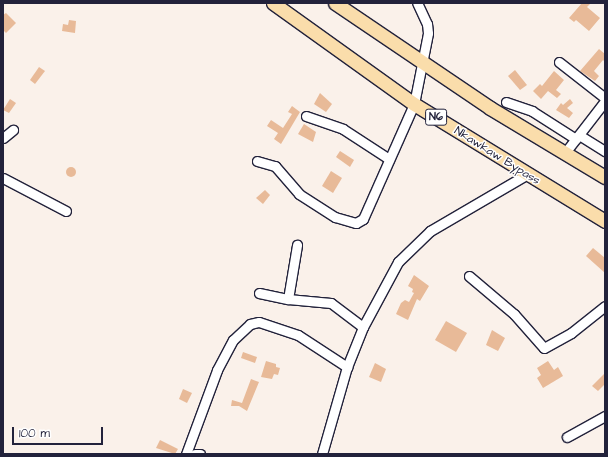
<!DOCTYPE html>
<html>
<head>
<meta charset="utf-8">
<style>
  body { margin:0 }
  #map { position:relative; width:608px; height:457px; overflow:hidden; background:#faf1ea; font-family:"Architects Daughter",sans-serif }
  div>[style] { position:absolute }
  .building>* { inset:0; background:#e8ba98 }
  .round { border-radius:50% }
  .roads { filter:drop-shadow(1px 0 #22223b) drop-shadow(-1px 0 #22223b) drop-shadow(0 1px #22223b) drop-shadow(0 -1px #22223b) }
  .minor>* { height:9px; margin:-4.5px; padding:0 4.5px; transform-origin:4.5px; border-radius:4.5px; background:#fff }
  .highway>* { height:13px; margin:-6.5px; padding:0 6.5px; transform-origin:6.5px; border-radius:6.5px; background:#faddab }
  span { translate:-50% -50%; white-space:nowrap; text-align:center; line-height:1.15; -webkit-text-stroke:3px #fff; paint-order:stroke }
  .shield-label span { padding:1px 3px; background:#fff; border:1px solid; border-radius:3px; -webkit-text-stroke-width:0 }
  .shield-label { font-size:11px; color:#22223b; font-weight:700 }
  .street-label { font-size:12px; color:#22223b }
  .frame { position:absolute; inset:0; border:4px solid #22223b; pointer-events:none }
  .scale { position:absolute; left:12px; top:427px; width:91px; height:18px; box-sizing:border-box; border:2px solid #22223b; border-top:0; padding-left:5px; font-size:12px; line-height:14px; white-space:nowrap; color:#22223b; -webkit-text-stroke:3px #fff; paint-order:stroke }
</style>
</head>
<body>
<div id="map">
  <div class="building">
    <i style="clip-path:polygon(582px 3px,591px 3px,587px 7px,600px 18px,589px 31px,576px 20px,574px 22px,569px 18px)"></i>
    <i style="clip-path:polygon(6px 13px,16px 23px,6px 33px,3px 30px,3px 15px)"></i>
    <i style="clip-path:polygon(69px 20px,76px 21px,75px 33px,62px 31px,63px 24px,68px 25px)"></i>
    <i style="clip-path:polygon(599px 49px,605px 54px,605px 62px,603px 60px,594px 71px,599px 76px,595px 81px,580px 71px)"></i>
    <i style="clip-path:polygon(39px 67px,45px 71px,35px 84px,30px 80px)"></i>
    <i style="clip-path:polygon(515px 70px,527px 85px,520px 90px,508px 76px)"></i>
    <i style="clip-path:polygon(554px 71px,564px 80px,556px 90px,561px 94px,557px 98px,548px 91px,541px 99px,533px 91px,540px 84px,542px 86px)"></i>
    <i style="clip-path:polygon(320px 93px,332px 104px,326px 112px,314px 104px)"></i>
    <i style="clip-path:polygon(10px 99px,16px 103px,9px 113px,3px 110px)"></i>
    <i style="clip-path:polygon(570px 99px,573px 103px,567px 108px,573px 113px,569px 118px,556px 110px,561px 103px,563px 105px)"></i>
    <i style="clip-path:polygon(292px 106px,300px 112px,281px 144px,274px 139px,278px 133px,267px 126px,271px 120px,283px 128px,292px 114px,288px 112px)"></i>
    <i style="clip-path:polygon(304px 124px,316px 132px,313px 142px,298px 134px)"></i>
    <i style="clip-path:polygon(340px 151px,354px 160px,350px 167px,336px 157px)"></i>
    <i class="round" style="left:66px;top:167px;width:10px;height:10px"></i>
    <i style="clip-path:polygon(331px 171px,342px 178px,333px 193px,322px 186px)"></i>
    <i style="clip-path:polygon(265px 190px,270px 195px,263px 204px,256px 198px)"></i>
    <i style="clip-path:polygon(593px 248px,605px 258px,605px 273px,586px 256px)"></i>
    <i style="clip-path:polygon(414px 275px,429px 286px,420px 301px,417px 299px,408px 320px,396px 314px,401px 303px,405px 300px,409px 302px,414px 293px,412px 292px,413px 289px,408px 286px)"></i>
    <i style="clip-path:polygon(446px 321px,467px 333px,456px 352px,435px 340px)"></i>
    <i style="clip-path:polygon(492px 330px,505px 338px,498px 351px,486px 345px)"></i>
    <i style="clip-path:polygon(243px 352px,257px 357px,255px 363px,241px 358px)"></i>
    <i style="clip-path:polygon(266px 361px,276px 364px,276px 367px,280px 368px,278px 375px,274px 374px,272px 379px,261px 377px)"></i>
    <i style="clip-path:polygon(548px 361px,554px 370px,558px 367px,563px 376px,543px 388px,537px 378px,541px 375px,537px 368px)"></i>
    <i style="clip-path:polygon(375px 363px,386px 369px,381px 382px,369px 377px)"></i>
    <i style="clip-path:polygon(605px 373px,605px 384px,598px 391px,592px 386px)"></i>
    <i style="clip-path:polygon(251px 379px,259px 382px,247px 411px,239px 406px,231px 406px,232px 400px,242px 403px)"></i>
    <i style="clip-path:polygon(183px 389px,192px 393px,187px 403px,179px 399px)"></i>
    <i style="clip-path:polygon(160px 440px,178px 449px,175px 454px,156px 448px)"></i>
  </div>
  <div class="roads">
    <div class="minor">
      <i style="left:559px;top:62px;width:58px;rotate:38deg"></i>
      <i style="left:506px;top:102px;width:28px;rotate:19deg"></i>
      <i style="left:532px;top:111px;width:52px;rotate:32.5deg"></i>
      <i style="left:306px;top:116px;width:39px;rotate:19deg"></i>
      <i style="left:343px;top:129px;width:55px;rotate:33.1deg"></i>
      <i style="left:579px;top:135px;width:31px;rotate:32deg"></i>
      <i style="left:3px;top:138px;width:13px;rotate:-39deg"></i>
      <i style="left:564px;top:154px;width:67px;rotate:-52.3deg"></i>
      <i style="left:257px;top:161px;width:19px;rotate:16deg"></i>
      <i style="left:275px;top:166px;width:37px;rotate:49deg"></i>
      <i style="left:299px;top:194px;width:43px;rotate:32.6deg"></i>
      <i style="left:335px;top:217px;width:22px;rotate:16deg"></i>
      <i style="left:356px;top:223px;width:8px;rotate:-30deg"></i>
      <i style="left:363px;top:219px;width:126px;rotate:-66.1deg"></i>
      <i style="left:414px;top:104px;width:72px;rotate:-78.8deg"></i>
      <i style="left:428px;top:33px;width:9px;rotate:-96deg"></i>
      <i style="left:427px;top:24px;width:23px;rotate:-115deg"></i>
      <i style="left:3px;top:178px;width:71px;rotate:27.6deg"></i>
      <i style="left:469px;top:276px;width:59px;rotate:40.2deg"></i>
      <i style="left:514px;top:314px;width:45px;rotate:48.6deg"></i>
      <i style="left:544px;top:348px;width:31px;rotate:-29deg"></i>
      <i style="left:571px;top:333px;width:43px;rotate:-38.5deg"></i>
      <i style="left:259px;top:293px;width:30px;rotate:12deg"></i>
      <i style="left:288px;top:299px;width:43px;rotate:5.3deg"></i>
      <i style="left:331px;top:303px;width:40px;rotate:37deg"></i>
      <i style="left:288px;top:299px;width:55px;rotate:-80.5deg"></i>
      <i style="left:567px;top:437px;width:43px;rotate:-28.9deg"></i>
      <i style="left:186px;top:454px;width:90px;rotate:-69.7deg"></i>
      <i style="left:217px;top:370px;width:34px;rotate:-62deg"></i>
      <i style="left:233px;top:340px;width:23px;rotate:-43deg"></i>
      <i style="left:250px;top:324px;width:9px;rotate:-13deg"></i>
      <i style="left:259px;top:322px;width:41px;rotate:18.4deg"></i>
      <i style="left:298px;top:335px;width:59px;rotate:33.1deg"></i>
      <i style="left:195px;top:454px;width:5px"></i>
      <i style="left:322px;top:454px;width:91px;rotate:-74deg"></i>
      <i style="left:347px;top:367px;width:43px;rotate:-68.2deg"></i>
      <i style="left:363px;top:327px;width:74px;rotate:-61.7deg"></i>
      <i style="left:398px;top:262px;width:45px;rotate:-44.1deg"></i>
      <i style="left:430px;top:231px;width:111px;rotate:-30.3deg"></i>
    </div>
    <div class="highway">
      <i style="left:273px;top:3px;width:173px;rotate:35.6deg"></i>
      <i style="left:414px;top:104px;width:224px;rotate:31.5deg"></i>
      <i style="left:335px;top:3px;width:187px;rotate:34.1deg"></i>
      <i style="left:490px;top:108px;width:134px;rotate:31deg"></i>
    </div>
  </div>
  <div class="shield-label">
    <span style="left:436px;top:117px">N6</span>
  </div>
  <div class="street-label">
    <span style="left:497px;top:156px;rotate:32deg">Nkawkaw Bypass</span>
  </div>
  <div class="frame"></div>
  <div class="scale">100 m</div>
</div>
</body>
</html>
